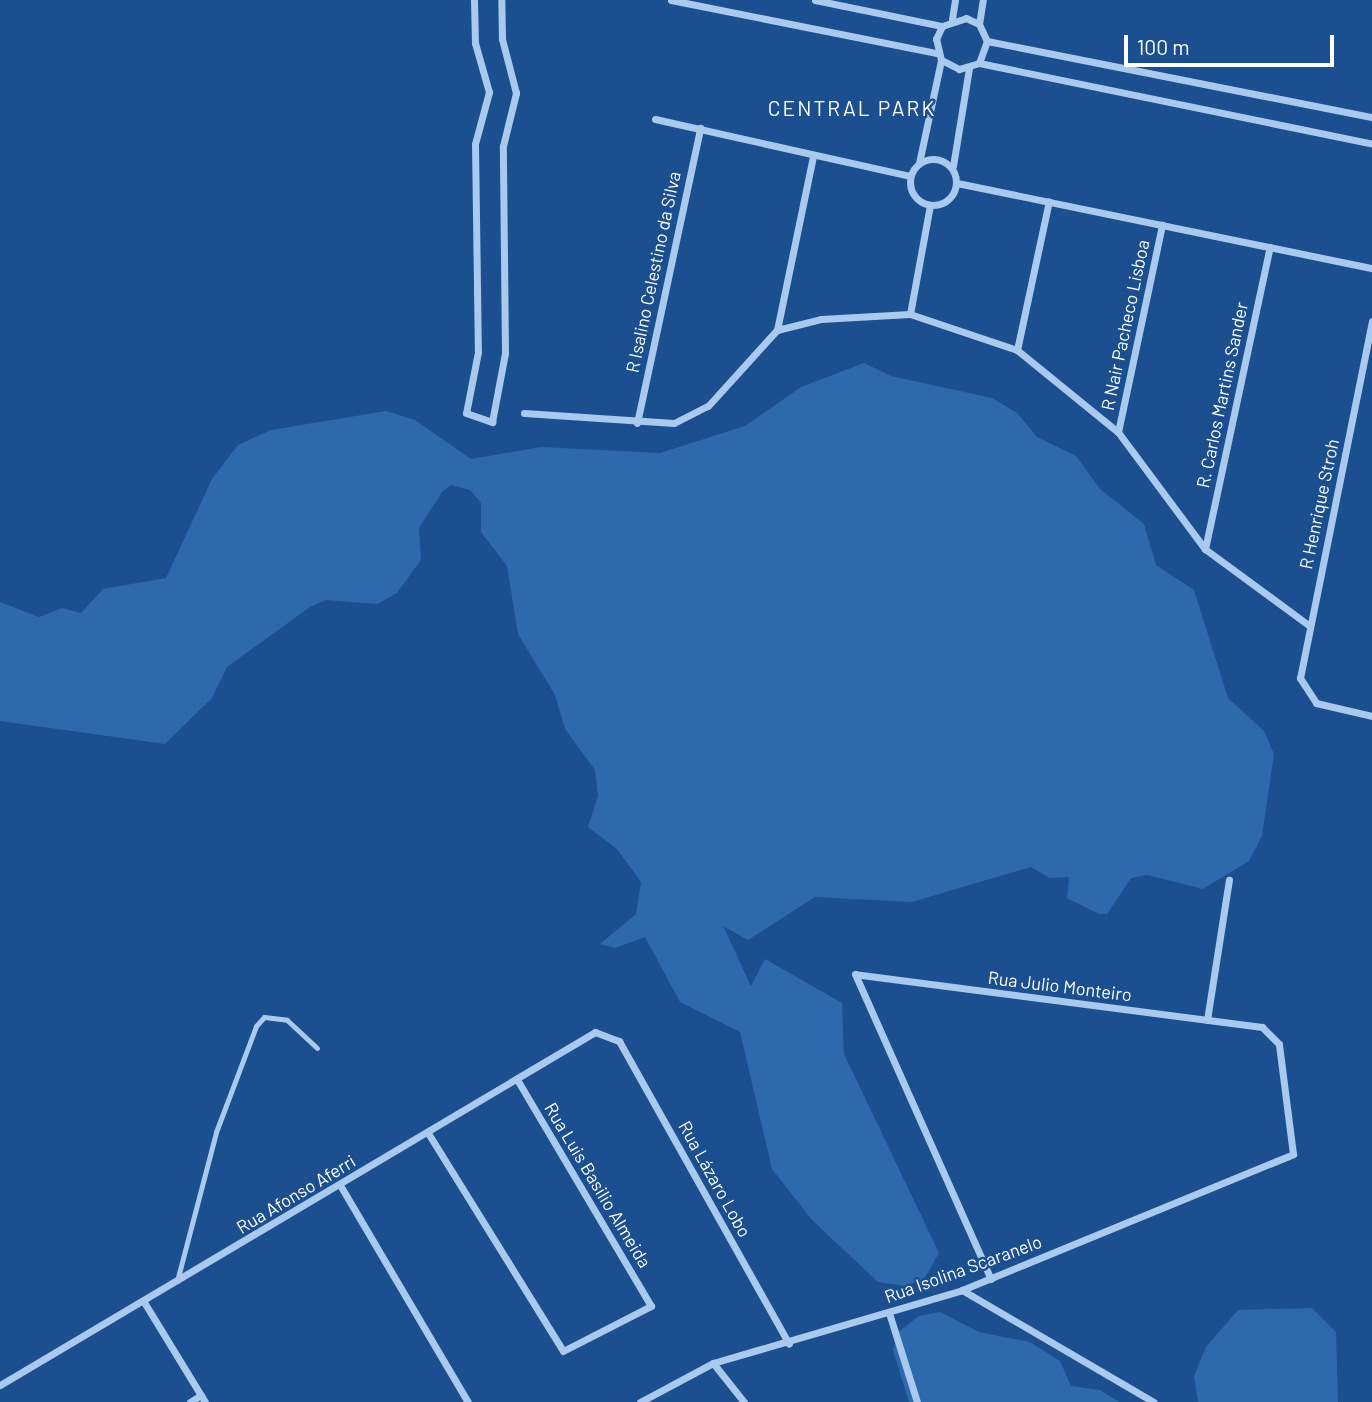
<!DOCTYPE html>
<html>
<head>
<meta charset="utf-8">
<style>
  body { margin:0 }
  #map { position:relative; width:1372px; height:1402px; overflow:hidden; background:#1b4f8f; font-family:Barlow,sans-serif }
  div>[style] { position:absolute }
  .green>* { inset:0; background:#2e69ad }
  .lane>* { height:5px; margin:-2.5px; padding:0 2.5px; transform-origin:2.5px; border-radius:2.5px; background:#a9c9ee }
  .street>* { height:7px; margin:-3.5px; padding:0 3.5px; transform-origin:3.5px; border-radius:3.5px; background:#a9c9ee }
  .street>.ring { margin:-3.5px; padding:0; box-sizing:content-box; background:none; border:7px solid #a9c9ee; border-radius:50% }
  span { translate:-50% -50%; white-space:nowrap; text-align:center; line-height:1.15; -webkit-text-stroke:5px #1b4f8f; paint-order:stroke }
  .street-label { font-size:18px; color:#fff }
  .quarter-label { font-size:21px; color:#fff; letter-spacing:2px }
  .scale { position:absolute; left:1124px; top:35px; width:210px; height:32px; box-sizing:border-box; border:4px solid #fff; border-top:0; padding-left:9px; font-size:21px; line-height:24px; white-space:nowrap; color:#fff; -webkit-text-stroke:5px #1b4f8f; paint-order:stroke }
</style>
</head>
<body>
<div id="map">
  <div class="green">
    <i style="clip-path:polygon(864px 363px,891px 376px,992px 398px,1017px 413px,1037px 437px,1076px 456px,1100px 489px,1144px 524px,1156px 565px,1194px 590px,1228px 698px,1264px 731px,1274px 754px,1262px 836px,1249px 861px,1203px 889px,1147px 875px,1131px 878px,1107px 914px,1099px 914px,1067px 898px,1069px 877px,1050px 878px,1031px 867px,912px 902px,815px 897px,748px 940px,723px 926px,751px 986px,765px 959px,842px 1003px,844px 1054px,939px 1253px,924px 1279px,905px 1286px,878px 1282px,812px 1220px,772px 1169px,740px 1032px,680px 1002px,645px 937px,615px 948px,600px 944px,636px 914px,641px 882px,617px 849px,588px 827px,598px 796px,595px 770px,565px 729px,555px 695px,518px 634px,507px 566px,481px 532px,481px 503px,470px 490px,451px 485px,442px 492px,419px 528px,421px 560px,397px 593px,377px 604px,326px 600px,310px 607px,227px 667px,212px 698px,165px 744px,0 721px,0 602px,39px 617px,62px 608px,81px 613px,103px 589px,166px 578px,212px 479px,238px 445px,271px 430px,386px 411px,415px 420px,471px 459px,541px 447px,660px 453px,745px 426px,801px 387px)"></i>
    <i style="clip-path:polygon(1312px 1308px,1336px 1332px,1338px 1402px,1198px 1402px,1194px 1376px,1206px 1347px,1238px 1310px)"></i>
    <i style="clip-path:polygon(940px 1312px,979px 1332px,1030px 1342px,1060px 1361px,1071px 1386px,1100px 1390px,1119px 1402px,909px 1402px,893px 1350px,898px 1332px,919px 1316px)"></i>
  </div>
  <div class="lane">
    <i style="left:177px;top:1281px;width:154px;rotate:-75.3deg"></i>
    <i style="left:216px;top:1132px;width:113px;rotate:-69.3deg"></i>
    <i style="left:256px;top:1026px;width:12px;rotate:-48deg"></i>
    <i style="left:264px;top:1017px;width:23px;rotate:7deg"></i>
    <i style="left:287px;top:1020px;width:41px;rotate:43deg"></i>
  </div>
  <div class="street">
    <i style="left:474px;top:0;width:43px;rotate:88.7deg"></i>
    <i style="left:475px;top:43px;width:51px;rotate:74.1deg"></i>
    <i style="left:489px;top:92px;width:54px;rotate:105.1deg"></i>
    <i style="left:475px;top:144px;width:208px;rotate:89.2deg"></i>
    <i style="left:478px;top:352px;width:62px;rotate:101.1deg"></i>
    <i style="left:466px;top:413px;width:28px;rotate:19deg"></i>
    <i style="left:492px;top:422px;width:70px;rotate:-79.3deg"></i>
    <i style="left:505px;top:353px;width:207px;rotate:-90.6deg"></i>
    <i style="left:503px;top:146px;width:55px;rotate:-76.2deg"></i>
    <i style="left:516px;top:93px;width:56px;rotate:-104.5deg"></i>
    <i style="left:502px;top:39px;width:39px;rotate:-91deg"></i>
    <i style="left:671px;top:0;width:271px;rotate:11.3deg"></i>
    <i style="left:815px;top:0;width:130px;rotate:11.6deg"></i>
    <i style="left:942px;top:26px;width:25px;rotate:-18deg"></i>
    <i style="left:966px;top:18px;width:14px;rotate:25deg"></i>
    <i style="left:979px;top:24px;width:19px;rotate:65deg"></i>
    <i style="left:987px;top:41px;width:23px;rotate:110deg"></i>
    <i style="left:979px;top:63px;width:21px;rotate:163deg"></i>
    <i style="left:959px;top:69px;width:20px;rotate:-153deg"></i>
    <i style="left:941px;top:60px;width:22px;rotate:-103deg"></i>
    <i style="left:936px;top:39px;width:14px;rotate:-65deg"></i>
    <i style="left:952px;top:19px;width:19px;rotate:-81deg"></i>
    <i style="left:979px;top:24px;width:24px;rotate:-81deg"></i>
    <i style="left:987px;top:41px;width:392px;rotate:11.2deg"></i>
    <i style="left:979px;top:63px;width:401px;rotate:11.6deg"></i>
    <i style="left:655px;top:119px;width:261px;rotate:12.6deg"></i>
    <i class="ring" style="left:910px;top:159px;width:39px;height:39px"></i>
    <i style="left:919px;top:163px;width:105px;rotate:-77.9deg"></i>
    <i style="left:953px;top:166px;width:99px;rotate:-80.7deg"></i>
    <i style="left:957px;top:183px;width:424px;rotate:11.6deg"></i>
    <i style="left:910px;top:314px;width:111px;rotate:-79.6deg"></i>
    <i style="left:1372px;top:321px;width:364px;rotate:101.4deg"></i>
    <i style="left:1300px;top:678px;width:30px;rotate:57deg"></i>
    <i style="left:1316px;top:703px;width:57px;rotate:13.1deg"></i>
    <i style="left:777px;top:330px;width:178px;rotate:-78.3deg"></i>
    <i style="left:1017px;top:350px;width:152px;rotate:-77.9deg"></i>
    <i style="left:524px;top:413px;width:150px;rotate:3.8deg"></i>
    <i style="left:674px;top:423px;width:38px;rotate:-27deg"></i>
    <i style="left:708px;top:406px;width:103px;rotate:-47.8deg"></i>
    <i style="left:777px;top:330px;width:45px;rotate:-14deg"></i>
    <i style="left:821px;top:319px;width:89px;rotate:-3.2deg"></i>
    <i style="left:910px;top:314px;width:113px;rotate:18.6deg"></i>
    <i style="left:1017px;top:350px;width:130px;rotate:39.1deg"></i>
    <i style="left:1118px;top:432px;width:146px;rotate:53.4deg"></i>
    <i style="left:1205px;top:549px;width:130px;rotate:36.3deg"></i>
    <i style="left:637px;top:423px;width:302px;rotate:-77.9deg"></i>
    <i style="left:1118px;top:432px;width:212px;rotate:-78deg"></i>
    <i style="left:1205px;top:549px;width:309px;rotate:-77.9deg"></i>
    <i style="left:855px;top:974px;width:334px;rotate:66deg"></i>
    <i style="left:1207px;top:1020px;width:142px;rotate:-81.1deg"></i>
    <i style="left:428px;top:1133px;width:256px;rotate:58.2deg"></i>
    <i style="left:563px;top:1351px;width:99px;rotate:-27.1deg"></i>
    <i style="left:651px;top:1306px;width:264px;rotate:-120.6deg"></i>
    <i style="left:340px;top:1185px;width:252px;rotate:59.5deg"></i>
    <i style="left:962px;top:1290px;width:222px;rotate:30.3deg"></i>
    <i style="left:144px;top:1302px;width:117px;rotate:58.6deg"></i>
    <i style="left:889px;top:1313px;width:93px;rotate:72.5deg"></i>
    <i style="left:713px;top:1363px;width:50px;rotate:51.5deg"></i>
    <i style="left:0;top:1385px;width:692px;rotate:-30.68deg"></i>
    <i style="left:595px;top:1032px;width:26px;rotate:21deg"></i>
    <i style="left:619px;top:1041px;width:347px;rotate:60.7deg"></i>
    <i style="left:190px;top:1402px;width:13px;rotate:-32deg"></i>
    <i style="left:640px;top:1402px;width:83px;rotate:-28.1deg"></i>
    <i style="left:713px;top:1363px;width:259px;rotate:-16.3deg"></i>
    <i style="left:962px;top:1290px;width:358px;rotate:-22.3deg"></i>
    <i style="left:1293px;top:1154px;width:111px;rotate:-97.3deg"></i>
    <i style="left:1279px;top:1044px;width:24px;rotate:-135deg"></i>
    <i style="left:1262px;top:1027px;width:410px;rotate:-172.6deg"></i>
  </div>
  <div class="street-label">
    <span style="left:653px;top:272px;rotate:-78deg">R Isalino Celestino da Silva</span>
    <span style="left:1125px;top:325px;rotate:-78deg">R Nair Pacheco Lisboa</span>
    <span style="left:1222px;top:395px;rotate:-78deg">R. Carlos Martins Sander</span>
    <span style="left:1319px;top:504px;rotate:-78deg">R Henrique Stroh</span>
    <span style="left:1060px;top:986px;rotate:7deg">Rua Julio Monteiro</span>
    <span style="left:715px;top:1179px;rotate:61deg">Rua Lázaro Lobo</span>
    <span style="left:598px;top:1185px;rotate:59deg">Rua Luis Basilio Almeida</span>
    <span style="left:296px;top:1194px;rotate:-31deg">Rua Afonso Aferri</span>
    <span style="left:963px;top:1269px;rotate:-20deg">Rua Isolina Scaranelo</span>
  </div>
  <div class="quarter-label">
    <span style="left:852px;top:108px">CENTRAL PARK</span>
  </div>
  <div class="scale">100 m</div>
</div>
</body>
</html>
